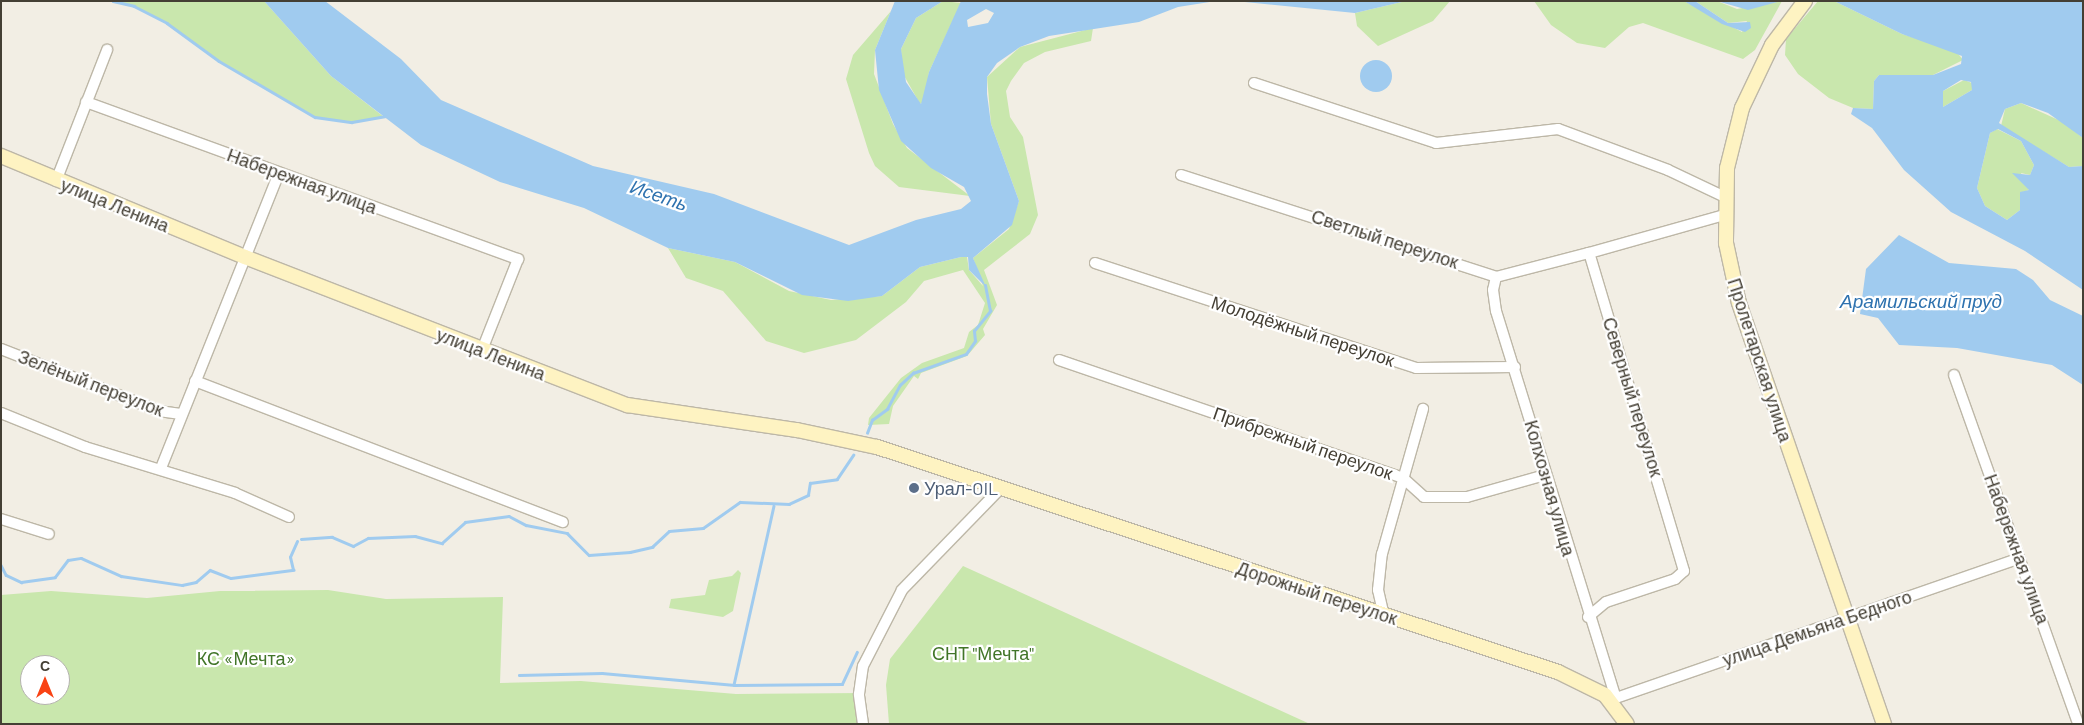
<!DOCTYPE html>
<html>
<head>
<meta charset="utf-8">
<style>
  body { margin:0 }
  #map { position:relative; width:2084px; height:725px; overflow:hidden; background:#f2eee4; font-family:Barlow,sans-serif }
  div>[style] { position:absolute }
  .green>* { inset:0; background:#c9e7ad }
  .water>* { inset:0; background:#a0cbef }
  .round { border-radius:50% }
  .stream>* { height:2.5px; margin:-1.25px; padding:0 1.25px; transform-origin:1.25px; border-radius:1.25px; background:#a0cbef }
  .roads { filter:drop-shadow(1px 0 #bdb7a7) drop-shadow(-1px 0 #bdb7a7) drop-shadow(0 1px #bdb7a7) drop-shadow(0 -1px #bdb7a7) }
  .minor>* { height:10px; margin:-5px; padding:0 5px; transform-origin:5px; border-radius:5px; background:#fff }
  .secondary>* { height:14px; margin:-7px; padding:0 7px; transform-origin:7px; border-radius:7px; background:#fef3c2 }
  .dots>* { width:14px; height:14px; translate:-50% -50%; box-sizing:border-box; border:2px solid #fff; border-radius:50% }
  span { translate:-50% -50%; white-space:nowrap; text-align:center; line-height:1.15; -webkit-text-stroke:4.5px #fff; paint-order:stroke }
  .street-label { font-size:18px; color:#443f34 }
  .service-label { font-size:18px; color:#4e5e75 }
  .left { translate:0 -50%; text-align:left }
  .park-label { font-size:18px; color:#417528 }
  .water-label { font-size:19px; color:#2e72af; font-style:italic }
  .frame { position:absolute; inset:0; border:2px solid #443f34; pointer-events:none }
  .north { position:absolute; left:20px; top:655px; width:50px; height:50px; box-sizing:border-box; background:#fff; border:1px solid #b4b2ae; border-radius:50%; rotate:0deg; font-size:14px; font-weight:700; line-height:20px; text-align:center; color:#443f34 }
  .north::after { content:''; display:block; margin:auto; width:18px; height:22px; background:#f94315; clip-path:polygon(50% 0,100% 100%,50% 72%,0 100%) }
</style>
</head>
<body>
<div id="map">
  <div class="green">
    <i style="clip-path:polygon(113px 1px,264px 1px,331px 76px,384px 117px,352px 122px,315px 117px,219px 61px,167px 23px,134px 6px)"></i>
    <i style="clip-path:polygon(943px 1px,961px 3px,929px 72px,925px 101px,920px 104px,902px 72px,901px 49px,916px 18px)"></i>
    <i style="clip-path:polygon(1406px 1px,1450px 1px,1433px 21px,1378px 46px,1357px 26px,1355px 13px)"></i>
    <i style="clip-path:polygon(1534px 1px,1684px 1px,1742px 32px,1747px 21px,1728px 23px,1695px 1px,1717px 1px,1737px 9px,1782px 1px,1755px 50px,1743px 59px,1643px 23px,1629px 27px,1605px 48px,1577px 43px,1551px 25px)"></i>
    <i style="clip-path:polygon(1818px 1px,1834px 1px,1902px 34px,1956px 51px,1963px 60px,1933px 75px,1879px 75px,1874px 81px,1873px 109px,1853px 108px,1829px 98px,1798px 74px,1785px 55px,1786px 39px)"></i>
    <i style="clip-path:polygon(891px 11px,875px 50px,874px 74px,893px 124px,907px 148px,970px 196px,899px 187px,875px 166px,869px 153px,846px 79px,853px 55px)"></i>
    <i style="clip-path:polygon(1093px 28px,1091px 41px,1045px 52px,1024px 63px,1011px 81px,1006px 91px,1010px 117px,1023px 137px,1038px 215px,1030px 234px,984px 270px,997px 305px,983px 329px,985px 335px,967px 356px,921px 373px,918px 379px,914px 376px,893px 406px,889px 424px,868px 425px,869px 418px,901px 378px,922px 363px,964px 348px,969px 332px,978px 325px,985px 303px,963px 270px,924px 281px,906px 302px,856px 340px,804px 353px,766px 341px,723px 291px,686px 278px,668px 248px,735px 262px,789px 291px,831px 300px,882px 296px,920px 267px,961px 257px,967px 257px,969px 270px,983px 286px,973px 258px,1009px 229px,1019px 201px,991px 124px,987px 77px,1020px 47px)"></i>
    <i style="clip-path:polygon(1964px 80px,1972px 83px,1972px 90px,1943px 107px,1943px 91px)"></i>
    <i style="clip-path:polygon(2021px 103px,2063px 122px,2083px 138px,2083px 166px,2069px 167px,2001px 126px,2005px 109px)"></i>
    <i style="clip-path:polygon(1997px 129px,2021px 141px,2034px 165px,2030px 175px,2021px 173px,2029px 190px,2020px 193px,2020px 210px,2007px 220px,1985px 206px,1977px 188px,1990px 133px)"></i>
    <i style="clip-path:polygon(963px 566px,1310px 724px,889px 724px,886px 685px,890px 659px)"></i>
    <i style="clip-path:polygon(738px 570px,741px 573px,733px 611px,723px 617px,669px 608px,671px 599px,705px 595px,709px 580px,732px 576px)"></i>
    <i style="clip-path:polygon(evenodd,328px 590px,386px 599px,503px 597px,500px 683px,581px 681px,736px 694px,864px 693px,868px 724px,1px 724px,1px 595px,51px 591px,147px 598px,220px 591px,328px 590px,30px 665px,60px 665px,60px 695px,30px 695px,30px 665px)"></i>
  </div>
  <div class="water">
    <i style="clip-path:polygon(evenodd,264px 1px,325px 1px,401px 59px,441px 100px,593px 166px,714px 194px,849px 245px,916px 220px,961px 209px,971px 201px,964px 187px,931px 168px,901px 141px,879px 90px,875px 50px,895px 1px,943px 1px,916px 18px,901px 49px,906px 82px,921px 104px,929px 72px,961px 1px,1216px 1px,1178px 7px,1139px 22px,1049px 36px,1020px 47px,997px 63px,987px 77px,987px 94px,991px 124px,1019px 201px,1012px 225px,973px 258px,986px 287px,969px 270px,968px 257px,961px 257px,920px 267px,882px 296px,848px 301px,802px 295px,735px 262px,668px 248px,584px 208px,500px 182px,421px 145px,331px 76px,264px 1px,986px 9px,994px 13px,988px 23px,968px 27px,967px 20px,986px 9px)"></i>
    <i style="clip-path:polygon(1235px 1px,1406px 1px,1355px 13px)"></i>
    <i style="clip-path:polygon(1684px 1px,1695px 1px,1728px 23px,1750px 22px,1751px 28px,1745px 32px,1722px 24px)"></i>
    <i style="clip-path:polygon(1717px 1px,1781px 1px,1748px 10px)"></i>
    <i style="clip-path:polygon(evenodd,1834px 1px,2083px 1px,2083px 138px,2048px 113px,2021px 103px,2005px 109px,1999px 123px,2069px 167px,2083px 166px,2083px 290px,2025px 251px,1951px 212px,1904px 170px,1872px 128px,1851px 114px,1853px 108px,1873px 109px,1874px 81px,1879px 75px,1933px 75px,1961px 64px,1962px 56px,1902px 34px,1834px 1px,1961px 80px,1971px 82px,1972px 90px,1943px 107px,1943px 91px,1961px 80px,1834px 1px,1998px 129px,2021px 141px,2034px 165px,2030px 175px,2012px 173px,2029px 190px,2020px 192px,2020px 210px,2007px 220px,1985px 206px,1977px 188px,1990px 133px,1998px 129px)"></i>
    <i class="round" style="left:1360px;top:60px;width:32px;height:32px"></i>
    <i style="clip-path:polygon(1899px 235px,1949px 263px,2016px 269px,2033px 280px,2050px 300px,2083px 316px,2083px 385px,2052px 365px,1957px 348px,1899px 345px,1878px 318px,1860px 314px,1866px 269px)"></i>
  </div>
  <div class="stream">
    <i style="left:113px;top:1px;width:22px;rotate:13deg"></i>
    <i style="left:134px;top:6px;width:37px;rotate:27deg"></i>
    <i style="left:167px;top:23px;width:64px;rotate:36.2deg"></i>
    <i style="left:219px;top:61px;width:111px;rotate:30.3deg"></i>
    <i style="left:315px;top:117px;width:37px;rotate:8deg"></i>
    <i style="left:352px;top:122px;width:34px;rotate:-10deg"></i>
    <i style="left:867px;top:433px;width:14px;rotate:-69deg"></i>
    <i style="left:872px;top:420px;width:19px;rotate:-36deg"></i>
    <i style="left:887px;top:409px;width:27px;rotate:-62deg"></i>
    <i style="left:900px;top:385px;width:18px;rotate:-43deg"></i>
    <i style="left:913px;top:373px;width:56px;rotate:-19.7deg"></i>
    <i style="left:966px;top:354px;width:16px;rotate:-55deg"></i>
    <i style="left:975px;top:341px;width:10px;rotate:-96deg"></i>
    <i style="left:974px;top:331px;width:26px;rotate:-51deg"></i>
    <i style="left:990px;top:311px;width:26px;rotate:-101deg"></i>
    <i style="left:774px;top:506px;width:183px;rotate:102.6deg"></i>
    <i style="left:734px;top:685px;width:108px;rotate:-0.5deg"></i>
    <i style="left:842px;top:684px;width:35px;rotate:-65deg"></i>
    <i style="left:301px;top:539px;width:31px;rotate:-4deg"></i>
    <i style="left:332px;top:537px;width:23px;rotate:23deg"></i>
    <i style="left:353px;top:546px;width:17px;rotate:-28deg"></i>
    <i style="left:368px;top:538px;width:47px;rotate:-2.4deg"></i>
    <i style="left:415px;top:536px;width:28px;rotate:15deg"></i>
    <i style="left:442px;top:543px;width:31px;rotate:-42deg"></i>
    <i style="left:465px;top:522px;width:44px;rotate:-7.8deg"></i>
    <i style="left:509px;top:516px;width:19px;rotate:28deg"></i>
    <i style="left:526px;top:525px;width:42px;rotate:11deg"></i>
    <i style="left:567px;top:533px;width:31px;rotate:45deg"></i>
    <i style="left:589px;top:555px;width:41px;rotate:-4.2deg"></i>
    <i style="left:630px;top:552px;width:23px;rotate:-13deg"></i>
    <i style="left:652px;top:547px;width:23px;rotate:-43deg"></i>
    <i style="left:669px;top:531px;width:34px;rotate:-5deg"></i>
    <i style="left:703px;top:528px;width:45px;rotate:-35.1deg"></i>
    <i style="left:740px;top:502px;width:49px;rotate:2.3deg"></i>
    <i style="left:789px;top:504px;width:21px;rotate:-25deg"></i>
    <i style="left:808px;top:495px;width:12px;rotate:-81deg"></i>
    <i style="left:810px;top:483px;width:27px;rotate:-8deg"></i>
    <i style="left:837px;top:479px;width:29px;rotate:-56deg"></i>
    <i style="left:1px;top:565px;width:11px;rotate:63deg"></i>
    <i style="left:6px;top:575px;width:17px;rotate:25deg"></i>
    <i style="left:21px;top:582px;width:34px;rotate:-8deg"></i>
    <i style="left:55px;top:577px;width:21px;rotate:-53deg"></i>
    <i style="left:68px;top:560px;width:13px;rotate:-9deg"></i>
    <i style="left:81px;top:558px;width:44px;rotate:24.2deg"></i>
    <i style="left:121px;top:576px;width:62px;rotate:8.4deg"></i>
    <i style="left:182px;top:585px;width:14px;rotate:-12deg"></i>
    <i style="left:196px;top:582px;width:18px;rotate:-41deg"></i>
    <i style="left:210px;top:570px;width:22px;rotate:21deg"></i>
    <i style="left:231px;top:578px;width:63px;rotate:-7.4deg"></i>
    <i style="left:293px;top:570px;width:13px;rotate:-103deg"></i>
    <i style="left:290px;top:557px;width:17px;rotate:-66deg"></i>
    <i style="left:519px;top:675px;width:83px;rotate:-1.4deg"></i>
    <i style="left:602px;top:673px;width:133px;rotate:5.2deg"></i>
  </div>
  <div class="roads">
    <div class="minor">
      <i style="left:1254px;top:83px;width:192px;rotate:18.2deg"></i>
      <i style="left:1436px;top:143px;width:123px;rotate:-6.5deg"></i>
      <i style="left:1558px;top:129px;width:117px;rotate:20.4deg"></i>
      <i style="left:1668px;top:170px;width:63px;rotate:25.3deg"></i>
      <i style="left:86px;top:102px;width:460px;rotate:20deg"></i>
      <i style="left:518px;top:259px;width:98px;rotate:111.6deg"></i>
      <i style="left:1181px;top:175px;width:331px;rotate:17.9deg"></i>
      <i style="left:1496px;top:277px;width:96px;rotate:-14.5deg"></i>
      <i style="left:56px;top:181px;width:141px;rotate:-68.7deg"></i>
      <i style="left:1095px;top:263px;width:338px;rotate:18.1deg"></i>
      <i style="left:1416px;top:368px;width:99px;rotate:-0.6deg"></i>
      <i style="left:1496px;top:277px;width:13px;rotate:103deg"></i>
      <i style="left:1493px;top:290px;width:21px;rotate:82deg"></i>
      <i style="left:1496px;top:311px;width:405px;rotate:72.8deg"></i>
      <i style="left:1px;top:349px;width:170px;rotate:21.4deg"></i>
      <i style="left:159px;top:411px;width:22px;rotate:8deg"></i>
      <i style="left:1059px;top:360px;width:364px;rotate:18.9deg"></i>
      <i style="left:1403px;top:478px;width:28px;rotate:42deg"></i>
      <i style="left:1424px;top:497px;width:43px"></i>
      <i style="left:1467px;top:497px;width:81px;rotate:-15.8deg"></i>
      <i style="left:1954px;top:375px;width:370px;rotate:70.4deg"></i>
      <i style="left:195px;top:381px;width:394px;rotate:21deg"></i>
      <i style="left:1px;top:413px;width:91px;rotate:22deg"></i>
      <i style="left:85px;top:447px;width:157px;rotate:17deg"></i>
      <i style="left:235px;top:493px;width:59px;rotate:24deg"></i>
      <i style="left:161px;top:468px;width:318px;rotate:-68.2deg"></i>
      <i style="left:1px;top:519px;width:50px;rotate:17.4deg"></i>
      <i style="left:1384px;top:616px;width:27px;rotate:-103deg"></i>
      <i style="left:1378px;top:590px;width:36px;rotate:-84deg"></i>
      <i style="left:1382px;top:554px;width:151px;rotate:-74.2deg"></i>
      <i style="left:1588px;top:617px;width:23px;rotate:-40deg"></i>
      <i style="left:1606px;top:602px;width:73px;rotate:-18.4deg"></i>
      <i style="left:1675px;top:579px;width:12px;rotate:-42deg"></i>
      <i style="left:1684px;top:571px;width:332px;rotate:-106.6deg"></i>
      <i style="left:1589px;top:253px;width:140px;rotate:-15.7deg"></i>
      <i style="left:1616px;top:698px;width:425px;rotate:-19.1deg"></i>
      <i style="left:863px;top:724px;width:30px;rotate:-98deg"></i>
      <i style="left:859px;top:694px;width:28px;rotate:-82deg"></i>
      <i style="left:863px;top:666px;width:85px;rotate:-62.8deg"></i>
      <i style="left:902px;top:590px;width:141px;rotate:-45.9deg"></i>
    </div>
    <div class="secondary">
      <i style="left:1805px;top:1px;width:55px;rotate:126.9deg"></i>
      <i style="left:1772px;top:45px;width:70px;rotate:115.5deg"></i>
      <i style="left:1742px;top:108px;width:62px;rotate:104deg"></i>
      <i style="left:1727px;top:168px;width:75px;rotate:90.8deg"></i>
      <i style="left:1726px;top:243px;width:61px;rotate:77.8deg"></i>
      <i style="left:1739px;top:303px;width:445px;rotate:71deg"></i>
      <i style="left:1px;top:156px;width:264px;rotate:22.5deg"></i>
      <i style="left:245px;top:257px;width:410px;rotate:21.2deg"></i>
      <i style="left:627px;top:405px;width:172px;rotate:8.4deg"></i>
      <i style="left:797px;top:430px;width:82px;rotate:12deg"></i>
      <i style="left:877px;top:447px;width:717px;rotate:18.28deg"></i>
      <i style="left:1558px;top:672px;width:52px;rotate:26.1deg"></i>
      <i style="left:1605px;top:695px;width:36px;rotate:53deg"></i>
    </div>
  </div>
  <div class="dots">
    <i style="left:914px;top:488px;background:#5c6f8a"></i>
  </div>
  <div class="street-label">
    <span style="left:302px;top:181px;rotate:20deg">Набережная улица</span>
    <span style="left:115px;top:205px;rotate:22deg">улица Ленина</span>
    <span style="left:1385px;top:239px;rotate:18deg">Светлый переулок</span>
    <span style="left:1303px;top:331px;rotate:18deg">Молодёжный переулок</span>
    <span style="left:491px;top:354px;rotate:21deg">улица Ленина</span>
    <span style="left:1760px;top:360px;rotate:72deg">Пролетарская улица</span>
    <span style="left:91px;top:383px;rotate:21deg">Зелёный переулок</span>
    <span style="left:1633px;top:397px;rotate:73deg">Северный переулок</span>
    <span style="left:1303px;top:443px;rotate:19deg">Прибрежный переулок</span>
    <span style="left:1550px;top:488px;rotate:74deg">Колхозная улица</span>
    <span style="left:2017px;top:549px;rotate:70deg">Набережная улица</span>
    <span style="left:1317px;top:593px;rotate:18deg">Дорожный переулок</span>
    <span style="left:1817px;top:628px;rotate:-19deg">улица Демьяна Бедного</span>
  </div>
  <div class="service-label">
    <span class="left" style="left:924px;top:488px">Урал-OIL</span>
  </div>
  <div class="park-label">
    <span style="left:983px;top:653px">СНТ "Мечта"</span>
    <span style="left:246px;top:658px">КС «Мечта»</span>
  </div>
  <div class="water-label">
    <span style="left:659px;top:195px;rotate:19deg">Исеть</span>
    <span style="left:1921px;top:301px">Арамильский пруд</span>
  </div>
  <div class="frame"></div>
  <div class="north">С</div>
</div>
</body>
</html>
